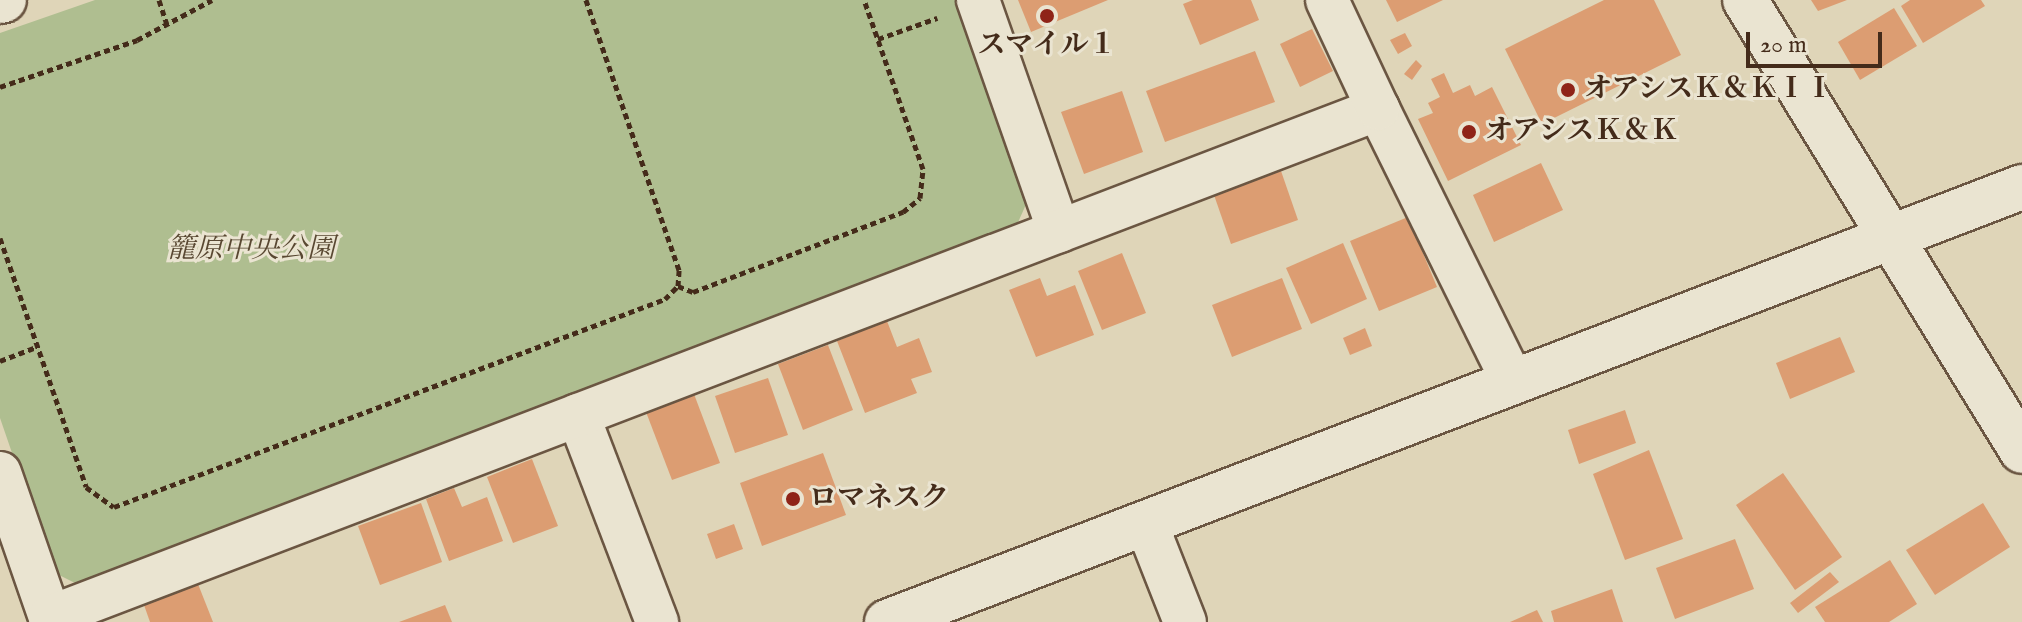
<!DOCTYPE html>
<html>
<head>
<meta charset="utf-8">
<style>
  body { margin:0 }
  #map { position:relative; width:2022px; height:622px; overflow:hidden; background:#dfd5b8; font-family:"IM FELL English","Noto Serif JP",serif }
  div>[style] { position:absolute }
  .green>* { inset:0; background:#afbe90 }
  .building>* { inset:0; background:#dc9d72 }
  .path>* { height:5px; margin-top:-2.5px; transform-origin:0; background:repeating-linear-gradient(90deg,#442b1a 0 6px,transparent 0 10px) }
  .roads { filter:drop-shadow(2px 0 #6b5642) drop-shadow(-2px 0 #6b5642) drop-shadow(0 2px #6b5642) drop-shadow(0 -2px #6b5642) }
  .street>* { height:42px; margin:-21px; padding:0 21px; transform-origin:21px; border-radius:21px; background:#eae4d1 }
  .secondary>* { height:44px; margin:-22px; padding:0 22px; transform-origin:22px; border-radius:22px; background:#eae4d1 }
  .dots>* { width:22px; height:22px; translate:-50% -50%; box-sizing:border-box; border:4px solid #eae4d1; border-radius:50% }
  span { translate:-50% -50%; white-space:nowrap; text-align:center; line-height:1.15; -webkit-text-stroke:6px #eae4d1; paint-order:stroke }
  .poi-label { font-size:28px; color:#442b1a; font-weight:700 }
  .left { translate:0 -50%; text-align:left }
  .park-label { font-size:28px; color:#594832; font-style:italic }
  .scale { position:absolute; left:1746px; top:32px; width:136px; height:36px; box-sizing:border-box; border:4px solid #442b1a; border-top:0; padding-left:10px; font-size:24px; line-height:28px; white-space:nowrap; color:#442b1a; -webkit-text-stroke:6px #eae4d1; paint-order:stroke }
</style>
</head>
<body>
<div id="map">
  <div class="green">
    <i style="clip-path:polygon(95px 0,956px 0,1027px 202px,1016px 227px,77px 584px,53px 572px,0 418px,0 33px)"></i>
  </div>
  <div class="building">
    <i style="clip-path:polygon(1018px 0,1108px 0,1031px 32px)"></i>
    <i style="clip-path:polygon(1193px 0,1251px 0,1259px 20px,1200px 45px,1183px 4px)"></i>
    <i style="clip-path:polygon(1386px 0,1443px 0,1397px 22px)"></i>
    <i style="clip-path:polygon(1604px 0,1654px 0,1681px 55px,1542px 124px,1505px 49px)"></i>
    <i style="clip-path:polygon(1811px 0,1847px 0,1818px 11px)"></i>
    <i style="clip-path:polygon(1910px 0,1981px 0,1985px 6px,1923px 43px,1901px 6px)"></i>
    <i style="clip-path:polygon(1894px 8px,1917px 46px,1860px 80px,1838px 42px)"></i>
    <i style="clip-path:polygon(1312px 29px,1333px 71px,1300px 87px,1280px 44px)"></i>
    <i style="clip-path:polygon(1405px 33px,1412px 46px,1398px 54px,1390px 40px)"></i>
    <i style="clip-path:polygon(1255px 51px,1275px 102px,1165px 142px,1146px 91px)"></i>
    <i style="clip-path:polygon(1416px 60px,1422px 66px,1412px 80px,1404px 74px)"></i>
    <i style="clip-path:polygon(1444px 73px,1453px 93px,1470px 85px,1475px 96px,1492px 87px,1521px 145px,1448px 181px,1418px 119px,1433px 113px,1428px 103px,1440px 97px,1431px 79px)"></i>
    <i style="clip-path:polygon(1122px 91px,1143px 152px,1084px 174px,1061px 112px)"></i>
    <i style="clip-path:polygon(1541px 163px,1563px 210px,1494px 242px,1473px 195px)"></i>
    <i style="clip-path:polygon(1281px 171px,1298px 220px,1231px 244px,1214px 195px)"></i>
    <i style="clip-path:polygon(1408px 217px,1437px 287px,1379px 311px,1350px 241px)"></i>
    <i style="clip-path:polygon(1343px 243px,1367px 299px,1311px 324px,1286px 268px)"></i>
    <i style="clip-path:polygon(1122px 253px,1146px 313px,1102px 330px,1078px 271px)"></i>
    <i style="clip-path:polygon(1040px 278px,1047px 296px,1075px 285px,1094px 335px,1036px 357px,1009px 290px)"></i>
    <i style="clip-path:polygon(1282px 278px,1302px 329px,1232px 357px,1212px 305px)"></i>
    <i style="clip-path:polygon(887px 321px,897px 347px,919px 338px,932px 372px,911px 379px,917px 393px,865px 413px,837px 341px)"></i>
    <i style="clip-path:polygon(1365px 328px,1372px 346px,1350px 355px,1343px 338px)"></i>
    <i style="clip-path:polygon(1840px 337px,1855px 372px,1790px 399px,1776px 363px)"></i>
    <i style="clip-path:polygon(828px 345px,853px 410px,803px 430px,778px 364px)"></i>
    <i style="clip-path:polygon(768px 378px,788px 435px,735px 453px,715px 396px)"></i>
    <i style="clip-path:polygon(694px 394px,720px 463px,672px 480px,646px 412px)"></i>
    <i style="clip-path:polygon(1625px 410px,1636px 443px,1579px 464px,1568px 430px)"></i>
    <i style="clip-path:polygon(1649px 450px,1683px 539px,1625px 560px,1593px 474px)"></i>
    <i style="clip-path:polygon(823px 453px,846px 515px,762px 546px,740px 483px)"></i>
    <i style="clip-path:polygon(532px 459px,558px 526px,513px 543px,487px 477px)"></i>
    <i style="clip-path:polygon(1783px 473px,1842px 557px,1795px 590px,1736px 505px)"></i>
    <i style="clip-path:polygon(454px 488px,462px 507px,487px 497px,503px 541px,449px 561px,426px 499px)"></i>
    <i style="clip-path:polygon(421px 503px,442px 562px,380px 585px,358px 526px)"></i>
    <i style="clip-path:polygon(1983px 503px,2010px 547px,1935px 595px,1906px 550px)"></i>
    <i style="clip-path:polygon(734px 524px,743px 549px,716px 559px,707px 534px)"></i>
    <i style="clip-path:polygon(1735px 539px,1754px 589px,1675px 619px,1656px 568px)"></i>
    <i style="clip-path:polygon(1890px 560px,1917px 604px,1889px 622px,1825px 622px,1815px 607px)"></i>
    <i style="clip-path:polygon(1830px 572px,1839px 582px,1798px 613px,1790px 603px)"></i>
    <i style="clip-path:polygon(198px 584px,213px 622px,150px 622px,144px 605px)"></i>
    <i style="clip-path:polygon(1612px 589px,1623px 622px,1554px 622px,1551px 611px)"></i>
    <i style="clip-path:polygon(445px 605px,452px 622px,399px 622px)"></i>
    <i style="clip-path:polygon(1537px 610px,1543px 622px,1510px 622px)"></i>
  </div>
  <div class="path">
    <i style="left:159px;top:0;width:25px;rotate:72deg"></i>
    <i style="left:878px;top:39px;width:63px;rotate:-19.6deg"></i>
    <i style="left:0;top:87px;width:145px;rotate:-18.9deg"></i>
    <i style="left:137px;top:40px;width:85px;rotate:-28.1deg"></i>
    <i style="left:0;top:238px;width:263px;rotate:70.9deg"></i>
    <i style="left:86px;top:487px;width:34px;rotate:36deg"></i>
    <i style="left:114px;top:507px;width:589px;rotate:-20.68deg"></i>
    <i style="left:665px;top:299px;width:18px;rotate:-45deg"></i>
    <i style="left:678px;top:286px;width:16px;rotate:-86deg"></i>
    <i style="left:679px;top:270px;width:286px;rotate:-109deg"></i>
    <i style="left:678px;top:286px;width:16px;rotate:22deg"></i>
    <i style="left:693px;top:292px;width:225px;rotate:-20.9deg"></i>
    <i style="left:903px;top:212px;width:22px;rotate:-39deg"></i>
    <i style="left:920px;top:198px;width:29px;rotate:-84deg"></i>
    <i style="left:923px;top:169px;width:179px;rotate:-109.2deg"></i>
    <i style="left:0;top:361px;width:40px;rotate:-21deg"></i>
  </div>
  <div class="roads">
    <div class="street">
      <i style="left:978px;top:0;width:245px;rotate:70.7deg"></i>
      <i style="left:1378px;top:109px;width:305px;rotate:63.7deg"></i>
      <i style="left:578px;top:415px;width:222px;rotate:69.1deg"></i>
      <i style="left:0;top:473px;width:152px;rotate:70.9deg"></i>
      <i style="left:50px;top:617px;width:1422px;rotate:-20.93deg"></i>
      <i style="left:1378px;top:109px;width:120px;rotate:-115.1deg"></i>
      <i style="left:1146px;top:523px;width:106px;rotate:68.5deg"></i>
    </div>
    <div class="secondary">
      <i style="left:1745px;top:0;width:529px;rotate:58.44deg"></i>
      <i style="left:0;top:1px;width:4px;rotate:-14deg"></i>
      <i style="left:887px;top:622px;width:1216px;rotate:-20.97deg"></i>
    </div>
  </div>
  <div class="dots">
    <i style="left:1047px;top:16px;background:#8f2418"></i>
    <i style="left:1568px;top:90px;background:#8f2418"></i>
    <i style="left:1469px;top:132px;background:#8f2418"></i>
    <i style="left:793px;top:499px;background:#8f2418"></i>
  </div>
  <div class="poi-label">
    <span style="left:1047px;top:46px">スマイル１</span>
    <span class="left" style="left:1584px;top:90px">オアシスＫ＆ＫＩＩ</span>
    <span class="left" style="left:1485px;top:132px">オアシスＫ＆Ｋ</span>
    <span class="left" style="left:809px;top:499px">ロマネスク</span>
  </div>
  <div class="park-label">
    <span style="left:251px;top:250px">籠原中央公園</span>
  </div>
  <div class="scale">20 m</div>
</div>
</body>
</html>
